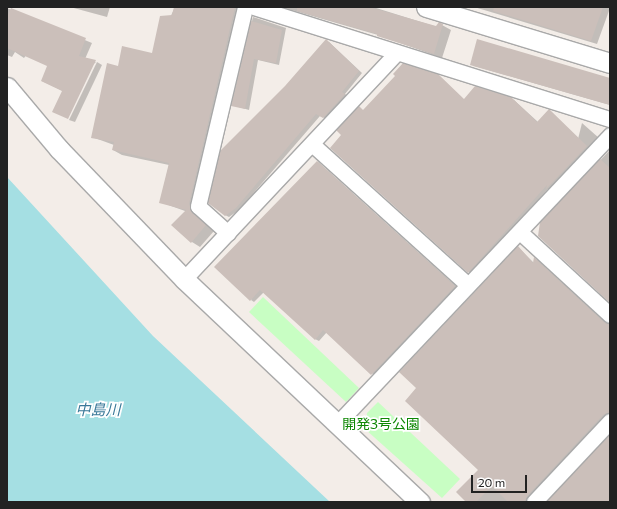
<!DOCTYPE html>
<html>
<head>
<meta charset="utf-8">
<style>
  body { margin:0 }
  #map { position:relative; width:617px; height:509px; overflow:hidden; background:#f3ede8; font-family:Commissioner,"Noto Sans JP",sans-serif }
  div>[style] { position:absolute }
  .park>* { inset:0; background:#c8fec3 }
  .water>* { inset:0; background:#a5dfe3 }
  .shadow>* { inset:0; background:#0003 }
  .building>* { inset:0; background:#cbbfba }
  .roads { filter:drop-shadow(1px 0 #a9a9a9) drop-shadow(-1px 0 #a9a9a9) drop-shadow(0 1px #a9a9a9) drop-shadow(0 -1px #a9a9a9) }
  .minor>* { height:15px; margin:-7.5px; padding:0 7.5px; transform-origin:7.5px; border-radius:7.5px; background:#fff }
  .tertiary>* { height:19px; margin:-9.5px; padding:0 9.5px; transform-origin:9.5px; border-radius:9.5px; background:#fff }
  span { translate:-50% -50%; white-space:nowrap; text-align:center; line-height:1.15; -webkit-text-stroke:3.5px #fff; paint-order:stroke }
  .park-label { font-size:14px; color:#0d8703 }
  .water-label { font-size:15px; color:#3a7999; font-style:italic }
  .frame { position:absolute; inset:0; border:8px solid #222; pointer-events:none }
  .scale { position:absolute; left:471px; top:475px; width:56px; height:18px; box-sizing:border-box; border:2px solid #222; border-top:0; padding-left:5px; font-size:12px; line-height:14px; white-space:nowrap; color:#222; -webkit-text-stroke:3px #fff; paint-order:stroke }
</style>
</head>
<body>
<div id="map">
  <div class="park">
    <i style="clip-path:polygon(263px 297px,359px 388px,346px 402px,249px 312px)"></i>
    <i style="clip-path:polygon(378px 402px,460px 479px,442px 498px,365px 429px,367px 413px)"></i>
  </div>
  <div class="water">
    <i style="clip-path:polygon(7px 177px,153px 336px,330px 502px,7px 502px)"></i>
  </div>
  <div class="shadow">
    <i style="clip-path:polygon(70px 7px,110px 7px,107px 17px)"></i>
    <i style="clip-path:polygon(evenodd,175px 7px,247px 7px,198px 209px,200px 218px,214px 231px,200px 247px,192px 242px,185px 211px,160px 202px,169px 165px,122px 155px,113px 150px,114px 145px,92px 137px,119px 67px,153px 54px,175px 7px,189px 208px,198px 217px,194px 215px,189px 208px)"></i>
    <i style="clip-path:polygon(281px 7px,373px 7px,437px 27px,442px 25px,451px 30px,442px 58px,378px 35px)"></i>
    <i style="clip-path:polygon(474px 7px,610px 7px,610px 8px,597px 44px)"></i>
    <i style="clip-path:polygon(7px 8px,92px 43px,85px 59px,96px 62px,63px 91px,42px 81px,49px 66px,27px 54px,24px 58px,15px 52px,12px 57px,7px 55px)"></i>
    <i style="clip-path:polygon(253px 17px,286px 28px,279px 65px,258px 60px,249px 110px,232px 105px)"></i>
    <i style="clip-path:polygon(329px 42px,362px 73px,345px 94px,348px 96px,327px 119px,320px 116px,239px 210px,229px 217px,225px 215px)"></i>
    <i style="clip-path:polygon(97px 62px,102px 65px,75px 122px,69px 120px)"></i>
    <i style="clip-path:polygon(471px 64px,610px 81px,610px 105px,474px 66px)"></i>
    <i style="clip-path:polygon(465px 100px,514px 100px,538px 122px,578px 139px,582px 123px,599px 138px,550px 190px,548px 189px,471px 274px,343px 135px,364px 111px)"></i>
    <i style="clip-path:polygon(610px 150px,610px 301px,541px 222px)"></i>
    <i style="clip-path:polygon(318px 162px,458px 288px,375px 376px,327px 332px,319px 341px,315px 339px,264px 292px,254px 302px,251px 300px)"></i>
    <i style="clip-path:polygon(518px 247px,534px 263px,537px 260px,606px 323px,610px 324px,610px 415px,530px 502px,468px 502px,480px 470px,418px 388px)"></i>
  </div>
  <div class="building">
    <i style="clip-path:polygon(174px 7px,235px 7px,189px 204px,192px 212px,206px 225px,191px 243px,171px 225px,186px 210px,159px 203px,169px 163px,112px 150px,114px 142px,91px 138px,107px 63px,118px 66px,122px 46px,152px 53px,160px 16px,172px 15px)"></i>
    <i style="clip-path:polygon(297px 7px,369px 7px,436px 26px,439px 22px,443px 24px,434px 54px,377px 36px,377px 34px,297px 11px)"></i>
    <i style="clip-path:polygon(494px 7px,603px 7px,591px 41px,493px 11px)"></i>
    <i style="clip-path:polygon(11px 8px,86px 38px,79px 56px,96px 60px,68px 119px,52px 112px,62px 91px,41px 81px,47px 66px,7px 48px,7px 17px)"></i>
    <i style="clip-path:polygon(251px 21px,282px 30px,276px 63px,254px 59px,245px 109px,231px 106px)"></i>
    <i style="clip-path:polygon(326px 39px,359px 71px,342px 92px,345px 94px,323px 118px,316px 114px,236px 208px,225px 216px,208px 203px,220px 151px,285px 86px)"></i>
    <i style="clip-path:polygon(477px 39px,610px 78px,610px 105px,470px 65px)"></i>
    <i style="clip-path:polygon(403px 63px,438px 74px,464px 99px,475px 86px,511px 97px,537px 122px,549px 109px,587px 146px,546px 189px,547px 185px,468px 273px,330px 148px,341px 135px,336px 130px,359px 106px,363px 110px,395px 76px,393px 74px)"></i>
    <i style="clip-path:polygon(600px 159px,610px 168px,610px 303px,538px 236px,540px 222px)"></i>
    <i style="clip-path:polygon(317px 161px,455px 286px,371px 375px,323px 330px,315px 340px,260px 290px,250px 301px,214px 267px)"></i>
    <i style="clip-path:polygon(518px 246px,533px 263px,534px 257px,604px 322px,610px 324px,610px 412px,603px 415px,527px 496px,525px 502px,508px 502px,492px 486px,476px 502px,466px 502px,456px 492px,478px 470px,405px 401px,416px 388px,399px 372px)"></i>
    <i style="clip-path:polygon(610px 434px,610px 502px,546px 502px)"></i>
  </div>
  <div class="roads">
    <div class="minor">
      <i style="left:254px;top:7px;width:373px;rotate:17.5deg"></i>
      <i style="left:312px;top:144px;width:210px;rotate:42.1deg"></i>
      <i style="left:520px;top:232px;width:122px;rotate:42.7deg"></i>
      <i style="left:228px;top:233px;width:40px;rotate:-138deg"></i>
      <i style="left:198px;top:206px;width:204px;rotate:-76.7deg"></i>
      <i style="left:184px;top:279px;width:310px;rotate:-46.8deg"></i>
      <i style="left:336px;top:425px;width:399px;rotate:-46.6deg"></i>
      <i style="left:534px;top:502px;width:111px;rotate:-46.8deg"></i>
    </div>
    <div class="tertiary">
      <i style="left:426px;top:7px;width:192px;rotate:16.9deg"></i>
      <i style="left:7px;top:87px;width:81px;rotate:50deg"></i>
      <i style="left:59px;top:149px;width:180px;rotate:46.1deg"></i>
      <i style="left:184px;top:279px;width:325px;rotate:43.4deg"></i>
    </div>
  </div>
  <div class="park-label">
    <span style="left:381px;top:424px">開発3号公園</span>
  </div>
  <div class="water-label">
    <span style="left:98px;top:410px">中島川</span>
  </div>
  <div class="frame"></div>
  <div class="scale">20 m</div>
</div>
</body>
</html>
